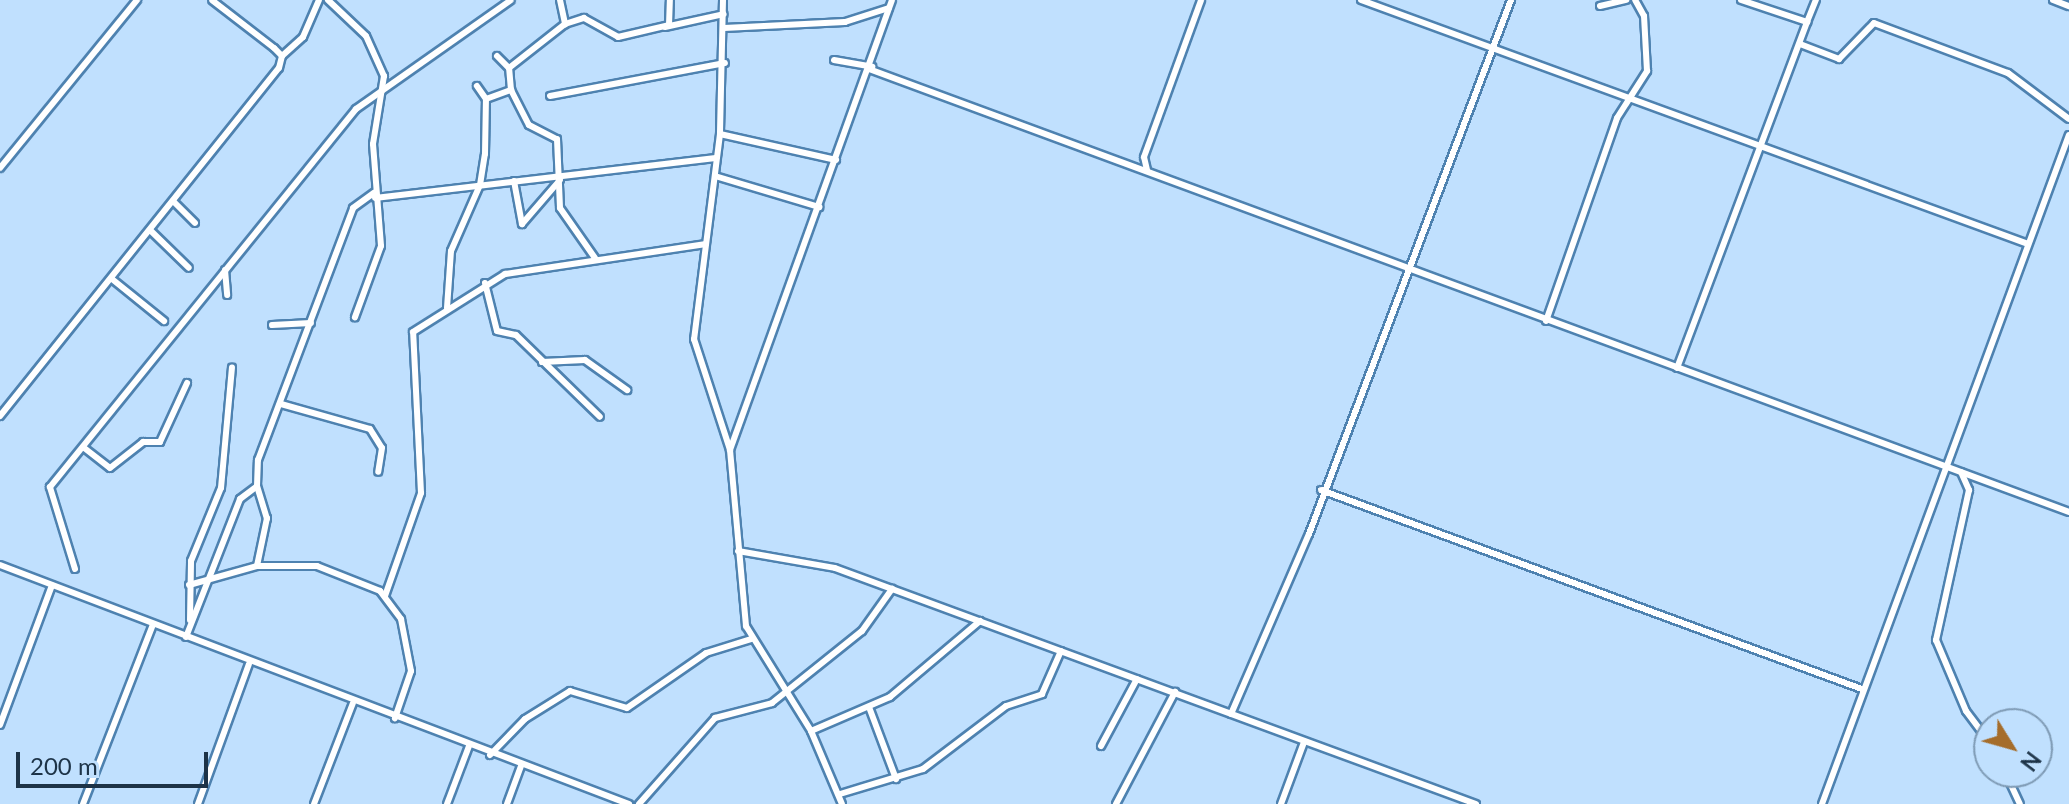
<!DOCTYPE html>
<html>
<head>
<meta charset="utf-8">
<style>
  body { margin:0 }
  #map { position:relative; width:2069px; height:804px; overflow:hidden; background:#c0e0fe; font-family:Lato,sans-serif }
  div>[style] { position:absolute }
  .roads { filter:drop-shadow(2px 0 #4e82b0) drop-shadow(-2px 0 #4e82b0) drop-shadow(0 2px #4e82b0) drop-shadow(0 -2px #4e82b0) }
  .street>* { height:6px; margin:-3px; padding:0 3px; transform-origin:3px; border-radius:3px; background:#fff }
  span { translate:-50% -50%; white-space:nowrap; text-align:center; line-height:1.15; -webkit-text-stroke:6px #c0e0fe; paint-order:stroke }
  .north { position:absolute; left:1973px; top:708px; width:80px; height:80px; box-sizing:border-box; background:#c0e0fe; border:2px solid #7f9bb5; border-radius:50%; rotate:127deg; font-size:22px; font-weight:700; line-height:32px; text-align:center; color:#1d3347 }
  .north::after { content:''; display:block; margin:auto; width:28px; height:36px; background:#a56d2b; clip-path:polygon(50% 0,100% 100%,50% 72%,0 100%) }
  .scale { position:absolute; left:16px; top:752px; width:192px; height:36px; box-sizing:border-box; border:4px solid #1d3347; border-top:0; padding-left:10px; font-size:24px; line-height:28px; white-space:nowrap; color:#1d3347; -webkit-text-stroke:6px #c0e0fe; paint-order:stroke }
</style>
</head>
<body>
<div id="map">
  <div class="roads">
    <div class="street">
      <i style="left:328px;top:0;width:52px;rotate:43.5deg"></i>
      <i style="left:366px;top:36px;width:44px;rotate:65.8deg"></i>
      <i style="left:384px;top:76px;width:69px;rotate:99.2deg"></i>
      <i style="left:373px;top:144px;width:102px;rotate:85.5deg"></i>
      <i style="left:381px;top:246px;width:76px;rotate:110.1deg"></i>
      <i style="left:560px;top:0;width:25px;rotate:78deg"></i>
      <i style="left:565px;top:24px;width:20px;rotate:-18deg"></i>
      <i style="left:584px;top:18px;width:39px;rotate:29deg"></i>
      <i style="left:618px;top:37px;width:52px;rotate:-13.2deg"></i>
      <i style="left:669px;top:25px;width:25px;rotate:-88deg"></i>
      <i style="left:723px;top:0;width:134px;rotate:91.3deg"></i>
      <i style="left:720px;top:134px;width:207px;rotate:97.2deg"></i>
      <i style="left:694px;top:339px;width:117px;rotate:72deg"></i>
      <i style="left:730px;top:450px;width:177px;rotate:84.8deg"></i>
      <i style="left:746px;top:626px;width:123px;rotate:58.2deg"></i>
      <i style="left:811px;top:731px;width:79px;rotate:67deg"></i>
      <i style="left:1361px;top:0;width:710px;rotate:20.09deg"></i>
      <i style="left:1741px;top:0;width:70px;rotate:18.4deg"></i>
      <i style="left:1807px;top:22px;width:24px;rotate:-68deg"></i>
      <i style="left:2053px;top:0;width:17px;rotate:21deg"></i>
      <i style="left:1600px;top:6px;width:27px;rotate:-13deg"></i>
      <i style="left:665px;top:27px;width:60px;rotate:-12.4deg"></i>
      <i style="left:724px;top:28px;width:121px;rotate:-2.8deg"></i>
      <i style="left:845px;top:22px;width:46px;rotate:-17.7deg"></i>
      <i style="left:1800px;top:44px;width:42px;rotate:21deg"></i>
      <i style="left:1839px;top:59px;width:50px;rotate:-45.8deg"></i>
      <i style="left:1874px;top:23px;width:143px;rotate:20.5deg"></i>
      <i style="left:2008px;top:73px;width:76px;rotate:37deg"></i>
      <i style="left:282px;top:56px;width:28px;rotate:-42deg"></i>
      <i style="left:303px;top:37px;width:40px;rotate:-66.6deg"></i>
      <i style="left:497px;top:56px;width:17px;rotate:45deg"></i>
      <i style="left:834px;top:60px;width:39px;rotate:10deg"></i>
      <i style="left:869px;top:69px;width:1279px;rotate:20.26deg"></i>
      <i style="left:511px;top:90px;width:22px;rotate:-95deg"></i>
      <i style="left:509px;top:68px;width:71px;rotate:-38.2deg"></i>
      <i style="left:550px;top:96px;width:178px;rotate:-10.7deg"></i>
      <i style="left:486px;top:99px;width:27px;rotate:-20deg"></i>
      <i style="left:511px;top:90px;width:39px;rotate:63deg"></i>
      <i style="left:529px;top:125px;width:31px;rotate:27deg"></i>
      <i style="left:557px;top:139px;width:69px;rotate:87.5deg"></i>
      <i style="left:560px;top:208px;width:61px;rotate:55deg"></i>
      <i style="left:720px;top:134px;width:119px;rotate:12.6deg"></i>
      <i style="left:0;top:168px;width:217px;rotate:-50.8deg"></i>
      <i style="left:1147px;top:170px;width:13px;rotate:-103deg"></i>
      <i style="left:1144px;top:157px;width:167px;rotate:-70deg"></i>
      <i style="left:715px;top:176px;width:109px;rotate:16.6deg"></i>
      <i style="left:514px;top:181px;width:44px;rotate:79.5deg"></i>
      <i style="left:522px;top:224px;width:58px;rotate:-49.2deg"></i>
      <i style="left:375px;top:198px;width:343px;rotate:-6.7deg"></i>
      <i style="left:173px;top:201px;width:31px;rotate:45deg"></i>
      <i style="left:150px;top:230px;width:54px;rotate:44.3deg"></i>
      <i style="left:225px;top:270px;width:25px;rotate:85deg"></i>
      <i style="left:112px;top:279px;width:67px;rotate:38.9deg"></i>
      <i style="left:485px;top:283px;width:49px;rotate:76deg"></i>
      <i style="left:497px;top:331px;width:19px;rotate:12deg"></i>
      <i style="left:516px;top:335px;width:117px;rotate:44.3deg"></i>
      <i style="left:447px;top:308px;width:57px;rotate:-86deg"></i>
      <i style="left:451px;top:251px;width:72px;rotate:-66.3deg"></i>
      <i style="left:480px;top:185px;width:31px;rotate:-81deg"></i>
      <i style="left:485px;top:154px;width:55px;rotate:-89deg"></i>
      <i style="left:486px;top:99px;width:16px;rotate:-125deg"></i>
      <i style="left:1546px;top:321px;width:215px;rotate:-70.7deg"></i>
      <i style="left:1617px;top:118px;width:56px;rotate:-57.4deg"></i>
      <i style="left:1647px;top:71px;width:55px;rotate:-93.1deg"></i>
      <i style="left:1644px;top:16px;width:18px;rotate:-119deg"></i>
      <i style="left:272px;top:325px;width:39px;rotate:-3deg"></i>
      <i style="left:542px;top:362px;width:43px;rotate:-2.7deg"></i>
      <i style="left:585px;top:360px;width:52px;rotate:35.5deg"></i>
      <i style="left:1677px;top:368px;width:370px;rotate:-69.4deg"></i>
      <i style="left:281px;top:404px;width:92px;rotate:15.7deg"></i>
      <i style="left:370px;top:429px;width:22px;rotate:58deg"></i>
      <i style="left:382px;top:448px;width:24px;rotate:99deg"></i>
      <i style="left:0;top:416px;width:446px;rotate:-51.3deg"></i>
      <i style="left:279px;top:68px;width:12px;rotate:-76deg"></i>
      <i style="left:282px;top:56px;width:11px;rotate:-135deg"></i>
      <i style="left:274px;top:48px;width:78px;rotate:-142.3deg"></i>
      <i style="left:83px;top:447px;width:34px;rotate:38deg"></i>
      <i style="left:110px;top:468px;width:42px;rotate:-38.2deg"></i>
      <i style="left:143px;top:442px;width:17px"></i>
      <i style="left:160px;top:442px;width:65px;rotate:-65.4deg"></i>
      <i style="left:730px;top:450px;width:478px;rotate:-70.2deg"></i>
      <i style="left:1961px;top:472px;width:20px;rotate:66deg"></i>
      <i style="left:1969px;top:490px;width:154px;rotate:102.4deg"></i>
      <i style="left:1936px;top:640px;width:77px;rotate:67.1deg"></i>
      <i style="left:1966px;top:711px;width:39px;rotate:53deg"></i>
      <i style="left:257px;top:486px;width:34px;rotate:73deg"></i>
      <i style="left:267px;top:518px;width:49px;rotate:101.8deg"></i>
      <i style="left:1321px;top:490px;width:576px;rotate:20.2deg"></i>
      <i style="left:738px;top:551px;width:98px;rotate:9.9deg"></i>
      <i style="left:835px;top:568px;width:683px;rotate:20.21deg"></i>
      <i style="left:0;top:565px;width:673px;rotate:20.81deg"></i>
      <i style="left:75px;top:569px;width:86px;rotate:-107deg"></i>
      <i style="left:50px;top:487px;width:486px;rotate:-51deg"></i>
      <i style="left:356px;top:109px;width:189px;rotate:-35.1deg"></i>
      <i style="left:189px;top:585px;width:71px;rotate:-15.6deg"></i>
      <i style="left:257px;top:566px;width:60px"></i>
      <i style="left:317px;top:566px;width:68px;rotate:21.6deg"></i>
      <i style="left:380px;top:591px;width:35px;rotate:53deg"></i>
      <i style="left:401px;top:619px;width:53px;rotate:79.1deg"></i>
      <i style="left:411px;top:671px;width:50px;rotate:108.8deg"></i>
      <i style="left:385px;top:596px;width:109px;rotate:-70.7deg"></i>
      <i style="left:421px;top:493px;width:161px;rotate:-92.8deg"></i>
      <i style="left:413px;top:332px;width:109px;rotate:-32.2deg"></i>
      <i style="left:505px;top:274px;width:202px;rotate:-8.5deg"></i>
      <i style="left:190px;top:620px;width:59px;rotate:-89deg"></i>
      <i style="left:191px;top:561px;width:79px;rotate:-67.7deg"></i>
      <i style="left:221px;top:488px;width:121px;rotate:-84.8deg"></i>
      <i style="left:186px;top:637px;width:148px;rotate:-68.6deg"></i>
      <i style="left:240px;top:499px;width:21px;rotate:-37deg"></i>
      <i style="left:257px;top:486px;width:26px;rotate:-88deg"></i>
      <i style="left:258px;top:460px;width:269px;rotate:-69.3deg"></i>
      <i style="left:353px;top:208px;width:26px;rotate:-36deg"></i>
      <i style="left:869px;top:707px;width:77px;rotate:69.4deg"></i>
      <i style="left:1231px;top:714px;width:196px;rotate:-66.6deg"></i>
      <i style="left:1309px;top:534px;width:571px;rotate:-69.28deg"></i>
      <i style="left:0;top:725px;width:149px;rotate:-69.6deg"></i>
      <i style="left:811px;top:731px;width:86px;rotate:-23.3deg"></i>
      <i style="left:890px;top:697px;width:118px;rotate:-40.2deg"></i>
      <i style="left:1101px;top:746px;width:76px;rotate:-61.8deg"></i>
      <i style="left:490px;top:755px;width:50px;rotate:-45.8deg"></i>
      <i style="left:525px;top:719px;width:53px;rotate:-31.9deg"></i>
      <i style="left:570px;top:691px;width:59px;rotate:16.6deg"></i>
      <i style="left:627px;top:708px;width:96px;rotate:-34.8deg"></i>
      <i style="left:706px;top:653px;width:47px;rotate:-17.3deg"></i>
      <i style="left:2005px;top:772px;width:35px;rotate:65deg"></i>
      <i style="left:840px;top:794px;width:87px;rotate:-16.8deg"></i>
      <i style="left:923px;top:769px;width:104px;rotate:-37.2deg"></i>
      <i style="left:1006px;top:706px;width:38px;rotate:-18deg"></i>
      <i style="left:1042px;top:694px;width:47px;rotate:-66.2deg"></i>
      <i style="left:83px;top:804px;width:193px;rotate:-68.7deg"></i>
      <i style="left:198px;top:804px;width:149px;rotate:-70deg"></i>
      <i style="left:314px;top:804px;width:108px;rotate:-68.9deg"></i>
      <i style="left:447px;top:804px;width:62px;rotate:-69.2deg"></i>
      <i style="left:507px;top:804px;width:40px;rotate:-69.8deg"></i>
      <i style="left:639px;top:804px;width:115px;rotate:-48.5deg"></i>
      <i style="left:715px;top:718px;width:59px;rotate:-14.7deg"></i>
      <i style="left:772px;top:703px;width:115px;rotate:-38.7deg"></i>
      <i style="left:862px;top:631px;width:52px;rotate:-54.5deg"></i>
      <i style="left:1116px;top:804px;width:127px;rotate:-62.2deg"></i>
      <i style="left:1281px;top:804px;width:66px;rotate:-69.6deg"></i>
      <i style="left:1822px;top:804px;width:713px;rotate:-69.74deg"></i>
    </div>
  </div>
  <div class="north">N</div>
  <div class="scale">200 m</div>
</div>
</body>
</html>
